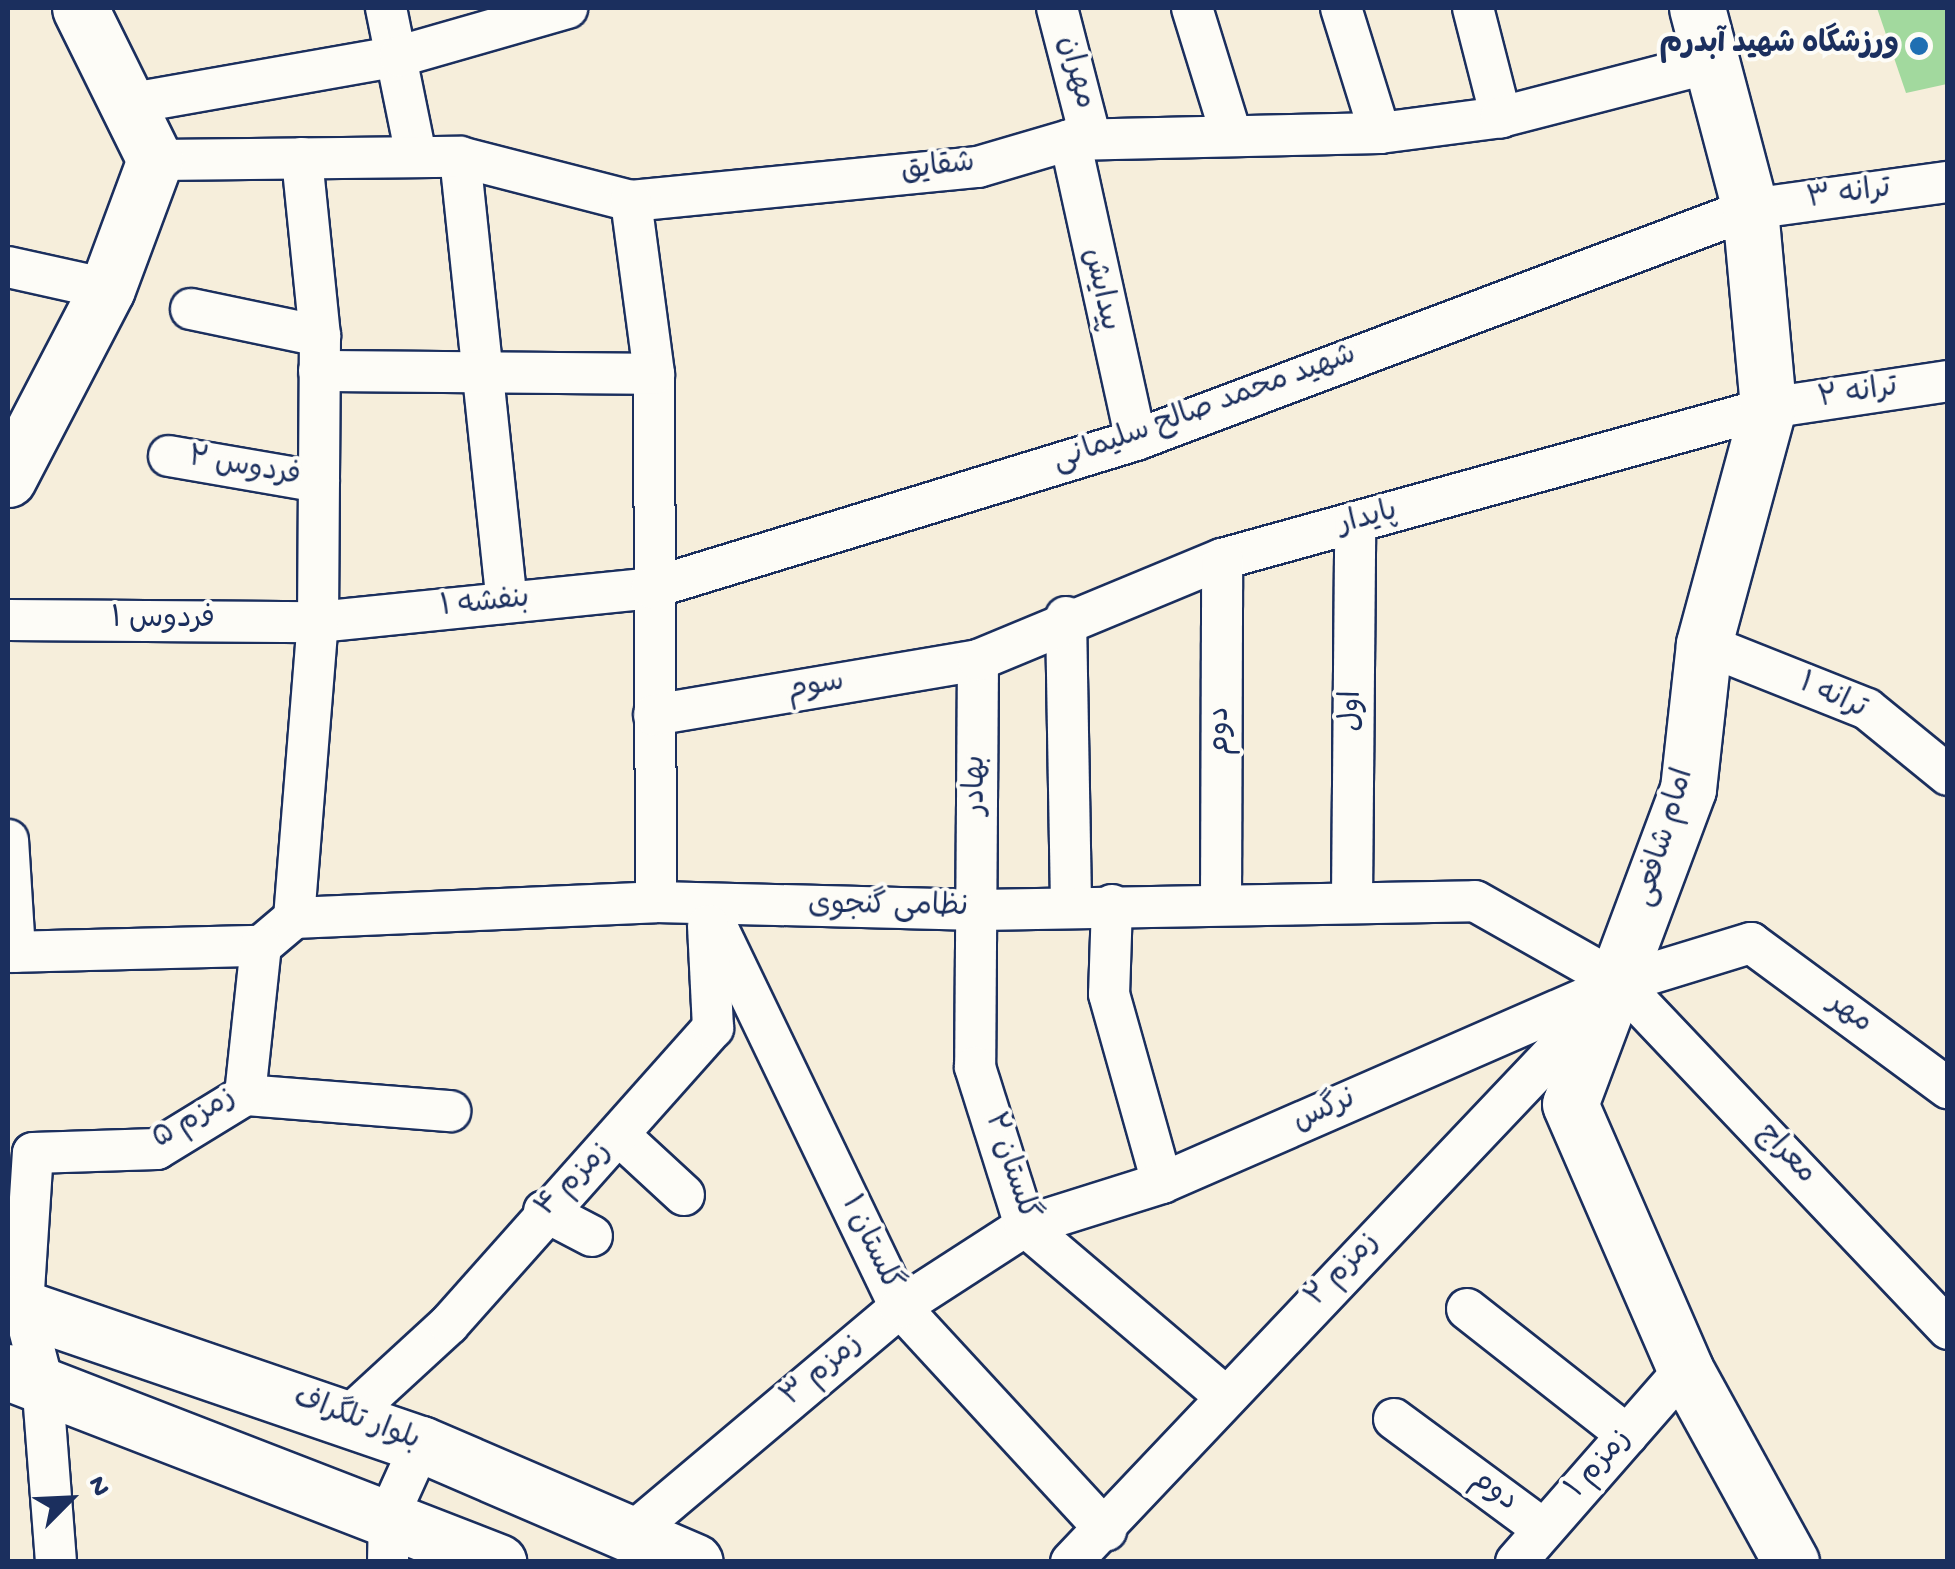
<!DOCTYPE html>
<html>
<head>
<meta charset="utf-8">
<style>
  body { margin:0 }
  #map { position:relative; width:1955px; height:1569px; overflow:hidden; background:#f6eedb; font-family:"Gochi Hand","Playpen Sans Arabic",sans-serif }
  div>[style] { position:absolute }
  .green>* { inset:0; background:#a2d99e }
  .roads { filter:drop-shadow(2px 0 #1b2f5e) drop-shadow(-2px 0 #1b2f5e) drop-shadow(0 2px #1b2f5e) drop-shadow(0 -2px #1b2f5e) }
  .street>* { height:40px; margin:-20px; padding:0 20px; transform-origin:20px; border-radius:20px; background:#fdfcf7 }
  .secondary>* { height:55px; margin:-27.5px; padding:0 27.5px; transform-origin:27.5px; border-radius:27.5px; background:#fdfcf7 }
  .dots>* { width:28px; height:28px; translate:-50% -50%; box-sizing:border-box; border:5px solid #fdfcf7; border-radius:50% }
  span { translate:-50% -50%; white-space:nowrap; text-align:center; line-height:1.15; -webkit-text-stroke:8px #fdfcf7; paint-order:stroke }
  .poi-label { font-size:30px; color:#1b2f5e; font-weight:700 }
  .right { translate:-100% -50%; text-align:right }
  .street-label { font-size:30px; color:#1b2f5e }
  .frame { position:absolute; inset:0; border:10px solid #1b2f5e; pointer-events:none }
  .north { position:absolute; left:20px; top:1449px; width:100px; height:100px; -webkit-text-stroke:8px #fdfcf7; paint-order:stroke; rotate:66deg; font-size:28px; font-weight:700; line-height:40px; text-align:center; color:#1b2f5e }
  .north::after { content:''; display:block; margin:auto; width:35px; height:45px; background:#1b2f5e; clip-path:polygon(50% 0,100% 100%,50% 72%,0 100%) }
</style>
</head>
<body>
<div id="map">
  <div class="green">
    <i style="clip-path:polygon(1877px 8px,1947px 8px,1947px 84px,1906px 93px)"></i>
  </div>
  <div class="roads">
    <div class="street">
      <i style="left:386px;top:8px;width:151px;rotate:78.5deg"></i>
      <i style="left:1057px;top:8px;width:135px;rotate:75.5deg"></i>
      <i style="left:1192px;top:8px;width:132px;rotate:72.8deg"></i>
      <i style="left:1341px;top:8px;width:131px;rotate:72.7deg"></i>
      <i style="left:1473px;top:8px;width:113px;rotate:75.6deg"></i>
      <i style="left:127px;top:104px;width:277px;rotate:-10deg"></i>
      <i style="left:400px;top:56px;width:174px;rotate:-16deg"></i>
      <i style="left:1070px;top:140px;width:307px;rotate:77.6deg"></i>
      <i style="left:460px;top:157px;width:447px;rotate:84deg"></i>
      <i style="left:155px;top:160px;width:305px;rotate:-0.6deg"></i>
      <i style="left:460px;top:157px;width:177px;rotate:14.4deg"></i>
      <i style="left:631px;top:201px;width:349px;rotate:-5.6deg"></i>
      <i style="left:978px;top:167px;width:96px;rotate:-16.4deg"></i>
      <i style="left:1070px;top:140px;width:310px;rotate:-1.3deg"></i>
      <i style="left:1380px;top:133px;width:122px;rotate:-7.5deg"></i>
      <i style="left:1501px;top:117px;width:223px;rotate:-14.5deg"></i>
      <i style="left:631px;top:201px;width:175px;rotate:82.4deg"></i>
      <i style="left:654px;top:374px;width:528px;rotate:89.78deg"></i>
      <i style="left:8px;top:267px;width:101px;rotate:12.5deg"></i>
      <i style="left:191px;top:309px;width:132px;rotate:11.8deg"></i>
      <i style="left:319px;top:371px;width:335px;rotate:0.5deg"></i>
      <i style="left:169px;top:456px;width:152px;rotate:9.8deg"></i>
      <i style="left:1066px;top:617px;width:288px;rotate:89deg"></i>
      <i style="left:8px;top:620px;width:310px;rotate:0.4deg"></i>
      <i style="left:318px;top:622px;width:336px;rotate:-5.8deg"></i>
      <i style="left:652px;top:588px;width:506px;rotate:-17deg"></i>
      <i style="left:1136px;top:440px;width:656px;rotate:-20.62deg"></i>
      <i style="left:1750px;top:209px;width:200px;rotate:-7.8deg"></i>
      <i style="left:1704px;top:644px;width:175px;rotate:21.7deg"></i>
      <i style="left:1867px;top:709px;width:104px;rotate:39.2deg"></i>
      <i style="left:978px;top:660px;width:407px;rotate:90.4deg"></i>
      <i style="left:975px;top:1067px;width:167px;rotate:72.5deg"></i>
      <i style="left:1025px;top:1226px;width:262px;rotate:40.4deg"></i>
      <i style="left:654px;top:715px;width:329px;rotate:-9.6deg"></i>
      <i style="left:978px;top:660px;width:264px;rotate:-22.5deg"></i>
      <i style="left:1222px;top:559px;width:566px;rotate:-15.46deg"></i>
      <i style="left:1768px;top:408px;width:182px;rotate:-8.5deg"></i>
      <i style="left:8px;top:840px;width:112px;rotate:86.4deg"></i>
      <i style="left:1352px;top:899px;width:375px;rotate:-89.5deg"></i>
      <i style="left:1221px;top:903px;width:344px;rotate:-89.8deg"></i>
      <i style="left:1112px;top:905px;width:89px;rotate:91.9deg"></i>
      <i style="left:1109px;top:994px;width:196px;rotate:74.3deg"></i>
      <i style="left:707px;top:906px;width:445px;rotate:64.3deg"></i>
      <i style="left:900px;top:1307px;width:304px;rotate:47.3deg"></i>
      <i style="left:294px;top:918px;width:297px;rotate:-85.4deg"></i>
      <i style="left:318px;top:622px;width:286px;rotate:-89.6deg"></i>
      <i style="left:320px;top:336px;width:179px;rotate:-95.8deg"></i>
      <i style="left:8px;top:952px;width:253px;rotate:-1.4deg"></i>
      <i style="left:261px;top:946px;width:43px;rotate:-40.3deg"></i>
      <i style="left:294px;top:918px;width:362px;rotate:-2.5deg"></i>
      <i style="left:656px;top:902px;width:323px;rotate:1.4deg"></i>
      <i style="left:979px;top:910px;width:496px;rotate:-1deg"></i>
      <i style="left:1475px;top:901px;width:167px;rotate:29.5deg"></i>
      <i style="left:1620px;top:983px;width:137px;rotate:-17deg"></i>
      <i style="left:1751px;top:943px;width:245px;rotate:36.4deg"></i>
      <i style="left:1620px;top:983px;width:477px;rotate:46.5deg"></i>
      <i style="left:245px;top:1095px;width:206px;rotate:4.5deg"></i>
      <i style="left:620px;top:1136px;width:87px;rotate:42.7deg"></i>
      <i style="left:544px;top:1211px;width:54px;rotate:27.5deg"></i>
      <i style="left:1467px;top:1309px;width:204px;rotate:38.2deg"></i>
      <i style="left:348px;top:1417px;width:137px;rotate:-42.6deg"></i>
      <i style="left:449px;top:1324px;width:397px;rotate:-48.3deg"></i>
      <i style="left:713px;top:1028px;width:103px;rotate:-92.8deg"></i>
      <i style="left:1394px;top:1419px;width:185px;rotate:36.4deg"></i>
      <i style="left:632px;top:1533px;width:351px;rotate:-40.1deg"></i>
      <i style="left:900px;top:1307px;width:149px;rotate:-32.9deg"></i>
      <i style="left:1025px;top:1226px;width:144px;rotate:-17.4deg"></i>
      <i style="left:1162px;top:1183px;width:500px;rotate:-23.6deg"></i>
      <i style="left:56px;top:1562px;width:184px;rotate:-94.4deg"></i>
      <i style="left:42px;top:1379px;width:75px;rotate:-104.6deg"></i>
      <i style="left:23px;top:1306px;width:153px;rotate:-86.3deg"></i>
      <i style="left:33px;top:1153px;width:124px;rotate:-1.8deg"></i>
      <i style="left:157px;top:1149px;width:103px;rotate:-31.5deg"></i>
      <i style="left:245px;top:1095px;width:150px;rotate:-83.9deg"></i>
      <i style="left:388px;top:1562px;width:47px;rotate:-88.8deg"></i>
      <i style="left:389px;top:1515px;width:78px;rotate:-65.7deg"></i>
      <i style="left:1071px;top:1562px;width:769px;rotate:-46.53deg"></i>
      <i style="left:1516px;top:1562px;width:257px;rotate:-48.8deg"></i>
    </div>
    <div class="secondary">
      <i style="left:1697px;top:8px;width:208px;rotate:75.2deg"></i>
      <i style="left:1750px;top:209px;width:200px;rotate:84.8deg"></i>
      <i style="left:1768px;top:408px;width:245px;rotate:105.2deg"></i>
      <i style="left:1704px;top:644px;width:146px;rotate:96.3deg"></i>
      <i style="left:1688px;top:789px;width:336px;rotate:110.5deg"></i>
      <i style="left:1570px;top:1104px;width:289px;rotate:66.5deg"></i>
      <i style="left:1685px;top:1369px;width:220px;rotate:61.2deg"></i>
      <i style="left:8px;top:479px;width:214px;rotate:-62.5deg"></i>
      <i style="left:107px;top:289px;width:138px;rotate:-69.6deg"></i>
      <i style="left:155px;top:160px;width:169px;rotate:-116.3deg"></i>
      <i style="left:8px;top:1303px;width:436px;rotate:18.9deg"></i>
      <i style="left:421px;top:1444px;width:298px;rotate:23.3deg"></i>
      <i style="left:8px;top:1372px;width:526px;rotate:21.19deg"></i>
    </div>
  </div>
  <div class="dots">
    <i style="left:1919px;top:46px;background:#1f6fb2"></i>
  </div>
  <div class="poi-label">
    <span class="right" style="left:1899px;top:46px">ورزشگاه شهید آبدرم</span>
  </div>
  <div class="street-label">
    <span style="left:1074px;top:73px;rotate:75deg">مهران</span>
    <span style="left:938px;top:169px;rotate:-7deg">شقایق</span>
    <span style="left:1849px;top:196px;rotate:-8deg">ترانه ۳</span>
    <span style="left:1099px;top:290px;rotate:77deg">پیدایش</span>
    <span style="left:1858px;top:395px;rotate:-9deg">ترانه ۲</span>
    <span style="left:1205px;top:410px;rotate:-20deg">شهید محمد صالح سلیمانی</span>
    <span style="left:244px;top:469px;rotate:10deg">فردوس ۲</span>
    <span style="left:1368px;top:520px;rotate:-15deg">پایدار</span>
    <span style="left:485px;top:605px;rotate:-6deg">بنفشه ۱</span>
    <span style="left:163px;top:621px">فردوس ۱</span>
    <span style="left:816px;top:688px;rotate:-10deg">سوم</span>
    <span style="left:1832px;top:698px;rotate:24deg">ترانه ۱</span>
    <span style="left:1354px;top:711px;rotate:-90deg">اول</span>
    <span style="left:1222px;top:731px;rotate:-90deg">دوم</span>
    <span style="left:978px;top:785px;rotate:-90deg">بهادر</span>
    <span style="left:1666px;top:838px;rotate:-73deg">امام شافعی</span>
    <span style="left:888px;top:908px;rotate:1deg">نظامی گنجوی</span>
    <span style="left:1849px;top:1015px;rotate:36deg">مهر</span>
    <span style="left:1325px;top:1112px;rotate:-24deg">نرگس</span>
    <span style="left:195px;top:1120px;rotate:-31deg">زمزم ۵</span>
    <span style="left:1785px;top:1155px;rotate:47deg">معراج</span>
    <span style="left:1009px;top:1167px;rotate:71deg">گلستان ۲</span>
    <span style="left:575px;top:1181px;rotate:-45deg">زمزم ۴</span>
    <span style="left:869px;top:1244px;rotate:64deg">گلستان ۱</span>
    <span style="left:1344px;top:1271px;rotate:-46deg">زمزم ۲</span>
    <span style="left:823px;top:1372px;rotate:-40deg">زمزم ۳</span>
    <span style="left:356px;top:1421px;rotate:20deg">بلوار تلگراف</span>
    <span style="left:1600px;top:1465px;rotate:-48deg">زمزم ۱</span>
    <span style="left:1493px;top:1492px;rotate:36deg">دوم</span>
  </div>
  <div class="frame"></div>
  <div class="north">N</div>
</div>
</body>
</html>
